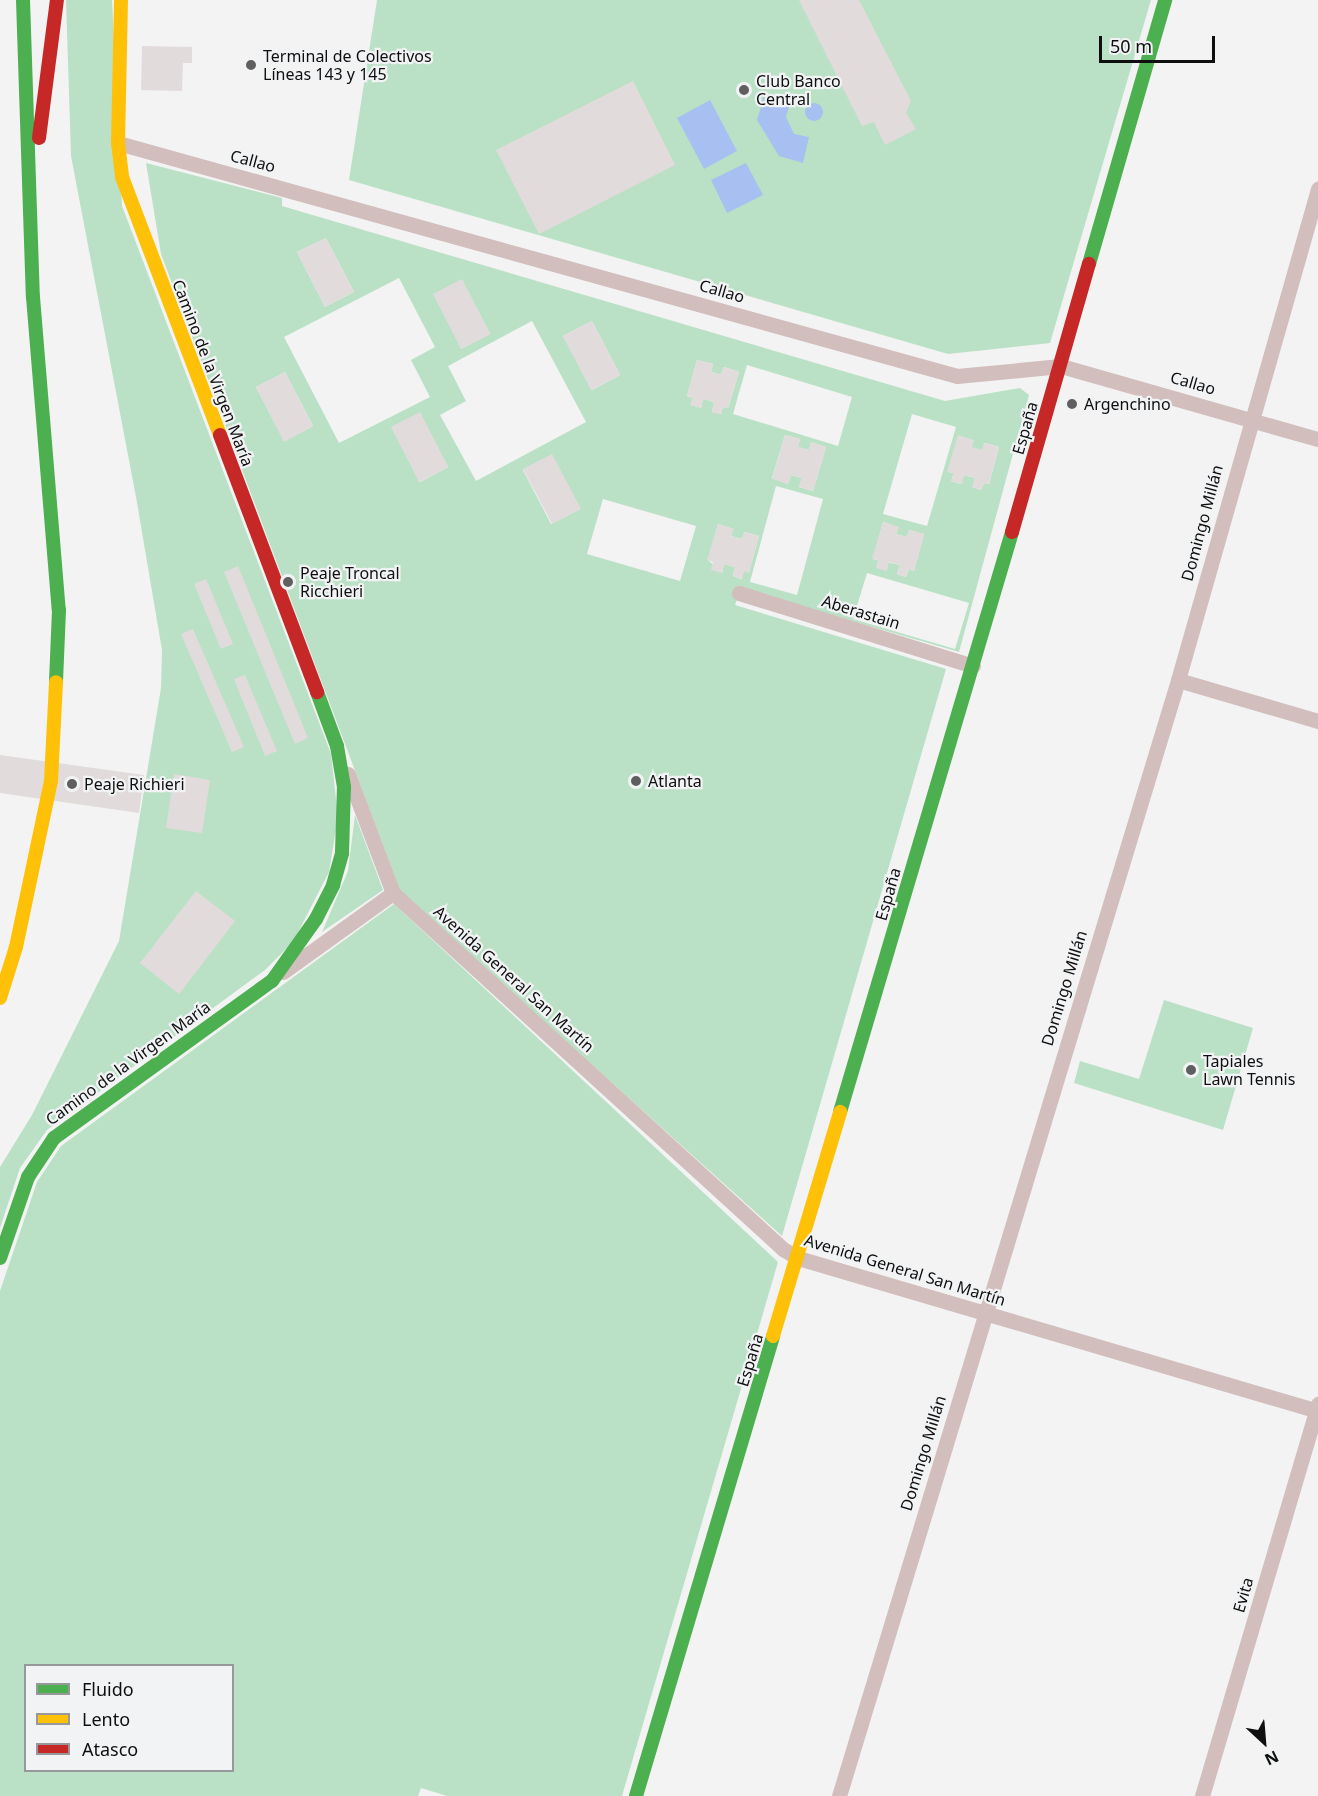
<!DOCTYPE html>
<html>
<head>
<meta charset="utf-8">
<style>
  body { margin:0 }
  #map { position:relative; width:1318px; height:1796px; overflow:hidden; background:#f3f3f3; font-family:"Noto Sans",sans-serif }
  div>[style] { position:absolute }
  .green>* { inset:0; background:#bae1c6 }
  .water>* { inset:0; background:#a7c0f1 }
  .round { border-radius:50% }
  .building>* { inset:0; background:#e2dbdb }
  .street>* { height:15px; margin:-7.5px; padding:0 7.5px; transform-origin:7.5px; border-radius:7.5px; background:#d1bebd }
  .fast>* { height:14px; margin:-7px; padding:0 7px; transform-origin:7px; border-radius:7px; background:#4caf50 }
  .slow>* { height:14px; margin:-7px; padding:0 7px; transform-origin:7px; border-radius:7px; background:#ffc107 }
  .jam>* { height:14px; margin:-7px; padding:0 7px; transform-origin:7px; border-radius:7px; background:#c62828 }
  .dots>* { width:16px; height:16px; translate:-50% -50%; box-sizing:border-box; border:3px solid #f2f3f4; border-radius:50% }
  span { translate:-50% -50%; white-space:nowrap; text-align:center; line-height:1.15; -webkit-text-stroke:4.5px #f2f3f4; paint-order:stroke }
  .poi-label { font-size:16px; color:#0f0f10 }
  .left { translate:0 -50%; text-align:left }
  .street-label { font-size:16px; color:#0f0f10 }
  .legend { position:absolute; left:24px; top:1664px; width:210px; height:108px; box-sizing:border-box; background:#f2f3f4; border:2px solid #979899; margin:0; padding:8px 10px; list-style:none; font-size:18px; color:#0f0f10 }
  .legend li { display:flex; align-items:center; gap:12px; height:30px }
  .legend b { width:30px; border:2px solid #979899 }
  .north { position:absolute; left:1234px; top:1712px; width:60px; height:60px; -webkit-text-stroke:4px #f2f3f4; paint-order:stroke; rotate:154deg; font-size:16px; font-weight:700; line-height:24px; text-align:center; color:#0f0f10 }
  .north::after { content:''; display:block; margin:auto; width:21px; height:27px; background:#0f0f10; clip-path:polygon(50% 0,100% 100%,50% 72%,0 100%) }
  .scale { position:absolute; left:1099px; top:36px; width:116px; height:27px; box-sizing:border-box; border:3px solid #0f0f10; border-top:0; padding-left:8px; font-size:18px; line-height:21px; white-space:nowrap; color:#0f0f10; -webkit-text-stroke:4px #f2f3f4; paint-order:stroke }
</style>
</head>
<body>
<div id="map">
  <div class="green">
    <i style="clip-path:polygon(66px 0,112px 0,122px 206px,331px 754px,338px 817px,329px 872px,293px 942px,265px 970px,47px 1130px,20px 1168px,0 1228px,0 1167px,32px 1115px,119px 941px,161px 688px,162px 650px,136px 497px,71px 156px)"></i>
    <i style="clip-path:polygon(377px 0,1151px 0,1050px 343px,948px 354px,349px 180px)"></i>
    <i style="clip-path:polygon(evenodd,146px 163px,282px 198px,282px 206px,945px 401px,1020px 388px,1029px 395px,959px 652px,741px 589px,735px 605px,946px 669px,782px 1236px,401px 893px,161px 254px,146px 163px,326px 238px,354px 292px,325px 307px,297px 252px,326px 238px,146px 163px,399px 278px,435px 347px,411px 360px,430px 397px,339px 443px,284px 337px,399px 278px,146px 163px,462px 280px,490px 334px,461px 349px,462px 280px,146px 163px,532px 321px,586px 422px,476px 481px,440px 415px,466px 401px,448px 366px,532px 321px,146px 163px,592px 321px,620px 375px,592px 390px,563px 336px,592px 321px,146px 163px,697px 360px,713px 364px,711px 372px,721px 375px,724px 367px,739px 372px,728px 408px,723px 407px,721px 414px,712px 412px,714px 402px,703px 399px,701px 408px,691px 405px,693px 398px,687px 396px,697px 360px,146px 163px,747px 365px,852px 397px,838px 446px,733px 414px,747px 365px,146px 163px,285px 372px,313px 426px,284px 441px,256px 387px,285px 372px,146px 163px,420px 413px,448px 467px,420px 482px,419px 482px,420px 413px,146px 163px,912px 414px,956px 427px,927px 526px,883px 514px,912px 414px,146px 163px,785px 435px,800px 439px,798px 447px,809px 450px,811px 442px,826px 447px,813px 491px,799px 487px,802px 478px,791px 475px,788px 484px,772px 478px,785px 435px,146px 163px,985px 443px,999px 447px,989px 484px,984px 483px,981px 490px,973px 487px,975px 478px,964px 475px,961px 484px,951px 481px,954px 473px,948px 472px,982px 450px,985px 443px,146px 163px,552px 455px,580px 509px,551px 524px,523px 470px,552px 455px,146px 163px,776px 486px,823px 499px,797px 595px,750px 582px,776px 486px,146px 163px,603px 499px,696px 526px,680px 581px,587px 554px,603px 499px,146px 163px,883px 522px,898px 527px,896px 534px,907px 537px,909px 530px,924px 534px,914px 571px,909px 569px,906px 577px,897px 574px,900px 565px,873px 559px,883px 522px,146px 163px,718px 524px,733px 529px,731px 536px,742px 539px,745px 532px,759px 536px,749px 572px,744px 571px,741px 579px,733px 576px,735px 567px,724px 564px,722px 573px,708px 560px,718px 524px,146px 163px,867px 573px,969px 603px,955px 649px,853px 619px,867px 573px)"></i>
    <i style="clip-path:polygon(355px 815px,383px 890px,322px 932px,348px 871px)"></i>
    <i style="clip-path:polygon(evenodd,394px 904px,778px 1262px,622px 1796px,447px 1796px,421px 1788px,418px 1796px,0 1796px,0 1291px,37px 1182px,61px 1146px,394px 904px,26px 1666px,232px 1666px,232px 1770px,26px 1770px,26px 1666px)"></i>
    <i style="clip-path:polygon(1164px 1000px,1253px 1028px,1223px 1130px,1074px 1083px,1080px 1061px,1139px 1079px)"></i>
  </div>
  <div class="water">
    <i style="clip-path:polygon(765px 93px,791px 100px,786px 117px,794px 134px,809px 137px,803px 163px,779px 156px,757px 120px)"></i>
    <i style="clip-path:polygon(710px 100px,737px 151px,704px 169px,677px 118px)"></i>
    <i class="round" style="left:805px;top:103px;width:18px;height:18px"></i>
    <i style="clip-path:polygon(746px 163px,763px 195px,727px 213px,711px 180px)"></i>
  </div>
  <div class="building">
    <i style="clip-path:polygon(799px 0,859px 0,911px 101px,906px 113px,916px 129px,885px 145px,874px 122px,862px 126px)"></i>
    <i style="clip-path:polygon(142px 46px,192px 47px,192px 63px,183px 63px,182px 91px,141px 90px)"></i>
    <i style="clip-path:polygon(633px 81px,675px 165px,539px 234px,496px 150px)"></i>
    <i style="clip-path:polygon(326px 238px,354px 292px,325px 307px,297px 252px)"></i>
    <i style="clip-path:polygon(462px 279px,490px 334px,461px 349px,433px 294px)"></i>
    <i style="clip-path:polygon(592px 321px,620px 375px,591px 390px,563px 336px)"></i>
    <i style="clip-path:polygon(697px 360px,713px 364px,711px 372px,721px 375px,723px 367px,739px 372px,728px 408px,723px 407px,721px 414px,712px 412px,714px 402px,703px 399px,701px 408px,690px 405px,693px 398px,687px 396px)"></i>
    <i style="clip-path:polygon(285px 372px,313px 426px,284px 442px,256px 387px)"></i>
    <i style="clip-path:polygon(420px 412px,448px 467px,419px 482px,391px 427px)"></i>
    <i style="clip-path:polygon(785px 435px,800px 439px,798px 447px,809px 450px,811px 442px,826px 447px,813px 491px,799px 487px,802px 478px,791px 475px,788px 484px,772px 479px)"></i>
    <i style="clip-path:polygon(958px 435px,974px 440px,972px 447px,982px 450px,984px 443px,999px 447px,989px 484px,984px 483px,981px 490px,972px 487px,975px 478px,964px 475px,962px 484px,951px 481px,954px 473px,947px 472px)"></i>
    <i style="clip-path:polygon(552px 454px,581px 509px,552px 524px,523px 469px)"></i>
    <i style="clip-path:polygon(883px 522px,899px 527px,896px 534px,907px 537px,909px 530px,924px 534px,914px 571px,909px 569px,906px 577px,897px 574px,900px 565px,889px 562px,887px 571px,876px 568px,878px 560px,872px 559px)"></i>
    <i style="clip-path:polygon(718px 524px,734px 529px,731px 536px,742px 539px,744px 532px,759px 536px,749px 573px,744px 571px,742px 579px,733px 576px,735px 567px,724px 564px,722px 573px,711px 570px,713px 562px,707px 560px)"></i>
    <i style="clip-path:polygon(238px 566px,308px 738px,295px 744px,224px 572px)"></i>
    <i style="clip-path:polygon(206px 579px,233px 644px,221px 649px,194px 584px)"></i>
    <i style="clip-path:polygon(193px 629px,244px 747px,232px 752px,181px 634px)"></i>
    <i style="clip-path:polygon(245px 675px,277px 751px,265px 756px,234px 679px)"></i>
    <i style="clip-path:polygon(0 755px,144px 775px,139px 813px,0 793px)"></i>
    <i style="clip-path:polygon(174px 774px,210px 780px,202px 833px,166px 828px)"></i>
    <i style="clip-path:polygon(196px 891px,235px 921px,179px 994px,140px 963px)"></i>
  </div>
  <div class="street">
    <i style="left:118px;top:143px;width:871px;rotate:15.52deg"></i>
    <i style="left:957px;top:376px;width:104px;rotate:-5.5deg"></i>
    <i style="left:1061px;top:366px;width:267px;rotate:15.9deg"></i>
    <i style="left:739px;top:593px;width:245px;rotate:17.3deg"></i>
    <i style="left:1178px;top:680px;width:146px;rotate:16.3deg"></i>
    <i style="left:348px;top:774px;width:127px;rotate:69.3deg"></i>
    <i style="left:393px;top:893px;width:528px;rotate:42.39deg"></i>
    <i style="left:783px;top:1249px;width:17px;rotate:31deg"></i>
    <i style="left:798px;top:1258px;width:542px;rotate:16.4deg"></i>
    <i style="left:283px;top:972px;width:135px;rotate:-35.7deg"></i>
    <i style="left:839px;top:1796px;width:1166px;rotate:-73.1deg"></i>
    <i style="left:1178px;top:680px;width:511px;rotate:-74.09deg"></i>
    <i style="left:1202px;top:1796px;width:409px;rotate:-73.5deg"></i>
  </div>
  <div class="fast">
    <i style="left:23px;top:0;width:297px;rotate:88.1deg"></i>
    <i style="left:33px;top:297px;width:314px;rotate:85.3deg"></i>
    <i style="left:59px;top:610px;width:72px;rotate:92.4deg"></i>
    <i style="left:1089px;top:264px;width:275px;rotate:-73.9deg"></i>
    <i style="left:840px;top:1112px;width:605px;rotate:-73.48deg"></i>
    <i style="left:0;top:1258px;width:86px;rotate:-70.9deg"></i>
    <i style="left:28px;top:1177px;width:47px;rotate:-56.3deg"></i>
    <i style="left:54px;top:1138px;width:269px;rotate:-35.8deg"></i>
    <i style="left:272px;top:981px;width:76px;rotate:-54.6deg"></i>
    <i style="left:316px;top:919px;width:38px;rotate:-63deg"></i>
    <i style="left:333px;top:885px;width:33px;rotate:-74deg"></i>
    <i style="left:342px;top:853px;width:66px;rotate:-88.3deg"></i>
    <i style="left:344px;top:787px;width:42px;rotate:-99.7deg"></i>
    <i style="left:337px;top:746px;width:58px;rotate:-110.3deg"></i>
    <i style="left:636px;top:1796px;width:480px;rotate:-73.4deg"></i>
  </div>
  <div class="slow">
    <i style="left:121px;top:0;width:143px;rotate:91.2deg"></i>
    <i style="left:118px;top:143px;width:34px;rotate:83deg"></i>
    <i style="left:122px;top:177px;width:276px;rotate:69.2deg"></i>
    <i style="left:0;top:998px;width:53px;rotate:-72.6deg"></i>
    <i style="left:16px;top:947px;width:170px;rotate:-78.1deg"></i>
    <i style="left:51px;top:781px;width:99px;rotate:-87.1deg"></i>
    <i style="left:773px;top:1336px;width:234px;rotate:-73.3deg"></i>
  </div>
  <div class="jam">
    <i style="left:39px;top:138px;width:139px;rotate:-82.6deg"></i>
    <i style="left:220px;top:435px;width:275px;rotate:69.3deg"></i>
    <i style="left:1012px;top:532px;width:279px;rotate:-74deg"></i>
  </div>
  <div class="dots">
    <i style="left:251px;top:65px;background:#5f5f5f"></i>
    <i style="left:744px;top:90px;background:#5f5f5f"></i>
    <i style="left:1072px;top:404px;background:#5f5f5f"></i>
    <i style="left:288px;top:582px;background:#5f5f5f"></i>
    <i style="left:636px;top:781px;background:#5f5f5f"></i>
    <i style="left:72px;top:784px;background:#5f5f5f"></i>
    <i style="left:1191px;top:1070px;background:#5f5f5f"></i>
  </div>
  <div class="poi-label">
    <span class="left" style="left:263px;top:65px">Terminal de Colectivos<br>Líneas 143 y 145</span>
    <span class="left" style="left:756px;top:90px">Club Banco<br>Central</span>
    <span class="left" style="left:1084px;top:404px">Argenchino</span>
    <span class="left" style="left:300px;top:582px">Peaje Troncal<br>Ricchieri</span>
    <span class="left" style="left:648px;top:781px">Atlanta</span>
    <span class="left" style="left:84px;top:784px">Peaje Richieri</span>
    <span class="left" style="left:1203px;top:1070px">Tapiales<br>Lawn Tennis</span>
  </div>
  <div class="street-label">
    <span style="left:253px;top:161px;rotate:15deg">Callao</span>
    <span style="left:722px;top:291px;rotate:16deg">Callao</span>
    <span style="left:213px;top:373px;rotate:69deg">Camino de la Virgen María</span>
    <span style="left:1193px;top:383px;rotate:16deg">Callao</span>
    <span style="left:1025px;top:428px;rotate:-74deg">España</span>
    <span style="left:1202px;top:523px;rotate:-75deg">Domingo Millán</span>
    <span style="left:861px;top:612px;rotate:17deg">Aberastain</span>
    <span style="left:888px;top:894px;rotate:-74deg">España</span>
    <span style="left:514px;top:979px;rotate:42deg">Avenida General San Martín</span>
    <span style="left:1064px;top:988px;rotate:-73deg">Domingo Millán</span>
    <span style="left:128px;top:1063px;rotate:-36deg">Camino de la Virgen María</span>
    <span style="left:905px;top:1270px;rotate:17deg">Avenida General San Martín</span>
    <span style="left:750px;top:1360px;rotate:-73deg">España</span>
    <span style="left:923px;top:1453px;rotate:-73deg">Domingo Millán</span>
    <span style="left:1243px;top:1595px;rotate:-74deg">Evita</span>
  </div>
  <ul class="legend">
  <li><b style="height:8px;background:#4caf50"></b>Fluido</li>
  <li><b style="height:8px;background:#ffc107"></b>Lento</li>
  <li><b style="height:8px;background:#c62828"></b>Atasco</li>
  </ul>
  <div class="north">N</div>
  <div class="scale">50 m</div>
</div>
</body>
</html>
